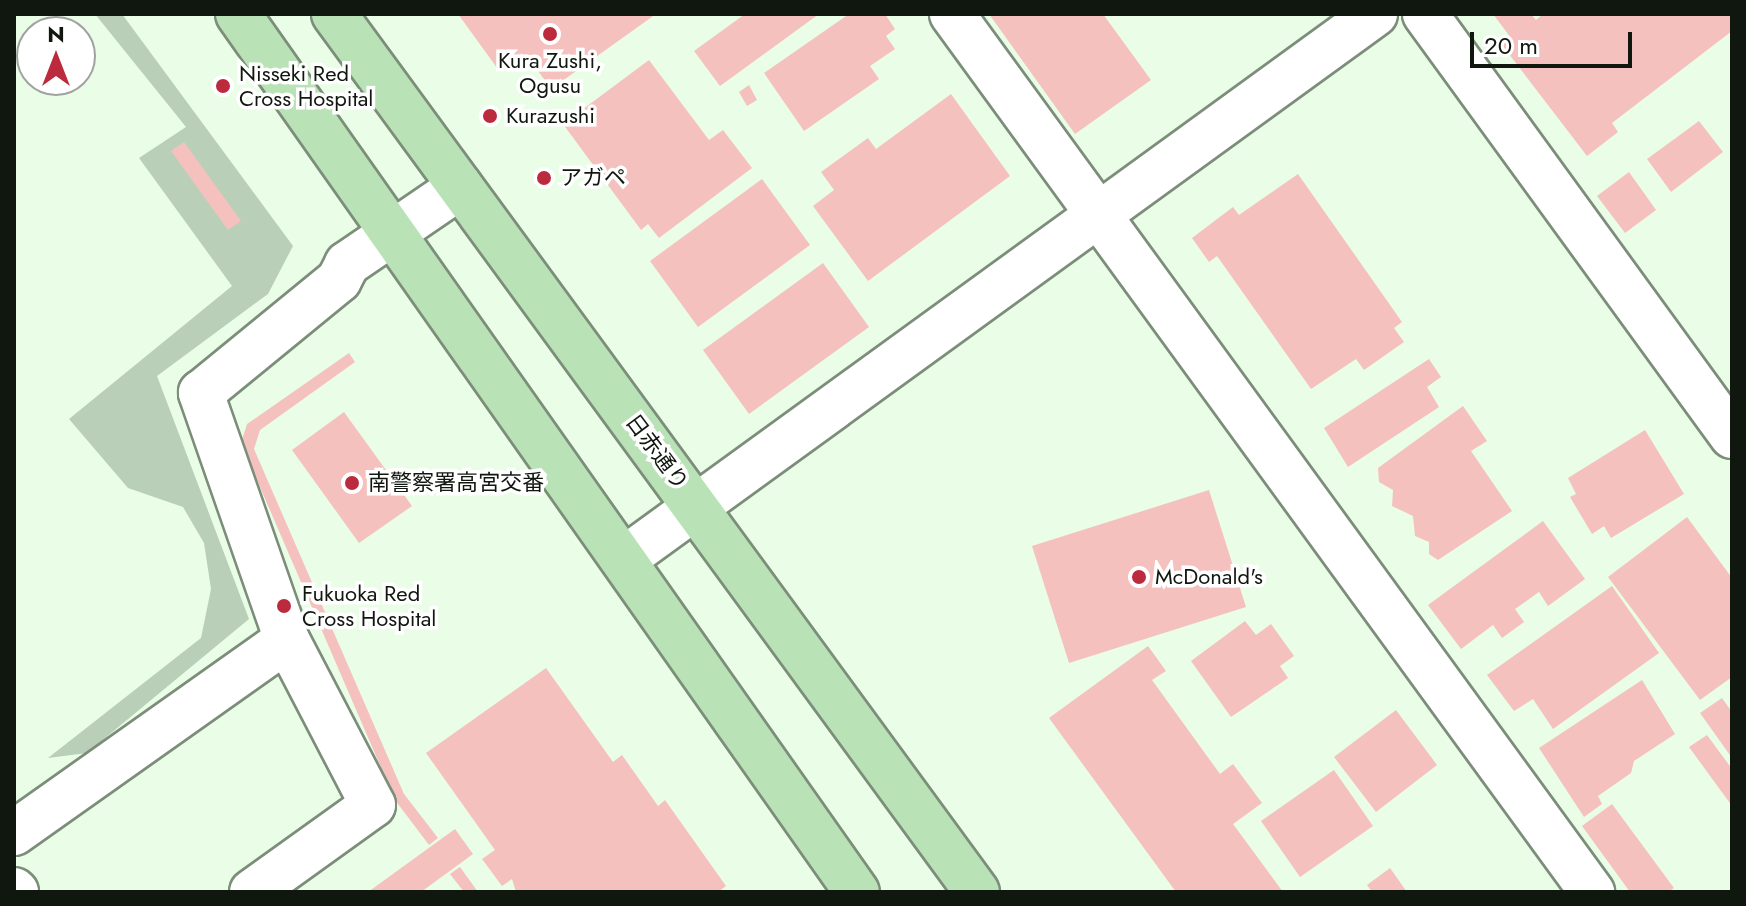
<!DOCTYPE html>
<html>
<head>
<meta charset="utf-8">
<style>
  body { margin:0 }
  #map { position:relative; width:1746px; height:906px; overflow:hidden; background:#e9fde7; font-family:Jost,"Noto Sans JP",sans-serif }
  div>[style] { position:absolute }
  .green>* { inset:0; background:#bacfb8 }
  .building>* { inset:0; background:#f5c1bf }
  .roads { filter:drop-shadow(2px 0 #7c8e7a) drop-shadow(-2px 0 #7c8e7a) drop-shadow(0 2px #7c8e7a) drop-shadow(0 -2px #7c8e7a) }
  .minor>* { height:44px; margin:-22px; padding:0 22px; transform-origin:22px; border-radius:22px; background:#fff }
  .major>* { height:44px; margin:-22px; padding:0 22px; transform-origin:22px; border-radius:22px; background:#b9e3b6 }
  .dots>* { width:22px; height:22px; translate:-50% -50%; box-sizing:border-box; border:4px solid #fff; border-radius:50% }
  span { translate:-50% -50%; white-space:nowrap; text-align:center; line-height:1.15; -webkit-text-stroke:7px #fff; paint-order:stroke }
  .poi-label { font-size:22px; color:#10170f }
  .left { translate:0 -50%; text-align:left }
  .street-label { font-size:22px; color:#10170f }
  .frame { position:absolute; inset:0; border:16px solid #10170f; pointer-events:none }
  .north { position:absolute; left:16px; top:16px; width:80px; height:80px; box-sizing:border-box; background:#fff; border:2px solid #9fa29f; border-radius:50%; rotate:0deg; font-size:22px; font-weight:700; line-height:32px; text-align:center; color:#10170f }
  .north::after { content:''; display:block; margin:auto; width:28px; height:36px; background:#bc2b3d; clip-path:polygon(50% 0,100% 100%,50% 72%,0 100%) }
  .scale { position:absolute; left:1470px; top:32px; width:162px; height:36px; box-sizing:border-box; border:4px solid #10170f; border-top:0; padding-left:10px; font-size:24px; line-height:28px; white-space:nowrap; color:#10170f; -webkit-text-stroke:6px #fff; paint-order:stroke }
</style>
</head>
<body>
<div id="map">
  <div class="green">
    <i style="clip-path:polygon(95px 14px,122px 14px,293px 246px,268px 294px,157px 376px,249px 619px,87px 753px,48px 758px,201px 638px,211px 589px,204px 543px,183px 507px,128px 488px,69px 419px,232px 286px,139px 158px,186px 127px)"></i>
  </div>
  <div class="building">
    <i style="clip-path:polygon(458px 14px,656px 14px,551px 89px,526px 54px,500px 72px)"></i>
    <i style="clip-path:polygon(745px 14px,819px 14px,720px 86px,694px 51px)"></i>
    <i style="clip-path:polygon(849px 14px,885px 14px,895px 29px,886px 36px,895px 49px,870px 66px,879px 79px,804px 131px,764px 73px)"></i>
    <i style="clip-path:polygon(989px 14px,1103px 14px,1151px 80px,1075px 134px)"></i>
    <i style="clip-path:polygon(1493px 14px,1531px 14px,1536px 20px,1543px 14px,1732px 14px,1732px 31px,1612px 123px,1618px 132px,1587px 156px,1502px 45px,1511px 38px)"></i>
    <i style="clip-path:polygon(649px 60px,709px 140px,723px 130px,752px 168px,659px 238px,648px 224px,641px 230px,563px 124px)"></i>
    <i style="clip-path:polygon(749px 85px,757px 100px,747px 106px,739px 92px)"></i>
    <i style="clip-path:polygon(951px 94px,1010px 176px,868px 281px,813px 206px,834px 190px,821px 172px,868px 138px,876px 149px)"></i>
    <i style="clip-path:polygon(1699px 121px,1723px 152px,1671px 192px,1647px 159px)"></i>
    <i style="clip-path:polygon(184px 142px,241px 221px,228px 230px,171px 151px)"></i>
    <i style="clip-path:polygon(1629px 172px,1656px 210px,1625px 233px,1597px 196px)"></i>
    <i style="clip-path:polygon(1298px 174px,1402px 322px,1394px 328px,1404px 342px,1364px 370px,1356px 359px,1311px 389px,1217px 256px,1209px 262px,1192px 238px,1233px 207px,1239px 215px)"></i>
    <i style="clip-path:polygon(762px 179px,810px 245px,698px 327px,650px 261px)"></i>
    <i style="clip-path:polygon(823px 263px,869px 327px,749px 414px,703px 350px)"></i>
    <i style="clip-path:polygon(349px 353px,355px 362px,260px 430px,254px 449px,404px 794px,438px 838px,429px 845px,395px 800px,241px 443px,247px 424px)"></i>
    <i style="clip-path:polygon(1429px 359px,1441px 377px,1427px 387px,1439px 407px,1348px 467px,1324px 428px)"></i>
    <i style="clip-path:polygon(1463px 406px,1487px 441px,1471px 451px,1512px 511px,1438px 560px,1429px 554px,1429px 542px,1415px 536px,1413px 516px,1392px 506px,1393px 490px,1379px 482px,1378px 468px)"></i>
    <i style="clip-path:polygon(344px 412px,412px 506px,359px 543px,292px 450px)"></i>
    <i style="clip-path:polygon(1645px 430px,1684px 494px,1611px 538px,1604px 526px,1592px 534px,1570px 497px,1576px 494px,1568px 478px)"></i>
    <i style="clip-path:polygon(1209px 490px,1246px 607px,1069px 663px,1032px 546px)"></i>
    <i style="clip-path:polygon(1687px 517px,1732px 578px,1732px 677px,1700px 700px,1608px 577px)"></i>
    <i style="clip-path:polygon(1543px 521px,1585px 579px,1548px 606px,1539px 592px,1515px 609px,1524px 622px,1502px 638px,1493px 625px,1461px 649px,1428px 605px)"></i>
    <i style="clip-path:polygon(1612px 586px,1659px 653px,1553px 729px,1533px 699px,1514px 711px,1487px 675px)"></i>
    <i style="clip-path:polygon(1245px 621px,1256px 635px,1271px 624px,1294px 656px,1280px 666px,1288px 678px,1231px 717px,1191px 661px)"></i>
    <i style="clip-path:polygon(1148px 646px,1166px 671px,1152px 680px,1220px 774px,1233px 764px,1262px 803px,1233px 824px,1283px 892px,1176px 892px,1049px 718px)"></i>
    <i style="clip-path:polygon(546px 668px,613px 762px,622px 755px,658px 806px,665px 800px,726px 886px,718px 892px,516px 892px,512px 879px,502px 886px,482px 859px,495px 850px,426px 753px)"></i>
    <i style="clip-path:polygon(1642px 680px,1675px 734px,1634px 761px,1631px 773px,1598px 796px,1602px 804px,1584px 817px,1539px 748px)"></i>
    <i style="clip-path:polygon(1722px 698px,1732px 712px,1732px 758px,1700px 713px)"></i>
    <i style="clip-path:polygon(1396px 710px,1437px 765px,1376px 812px,1334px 757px)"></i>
    <i style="clip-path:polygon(1707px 735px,1732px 769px,1732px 806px,1689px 747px)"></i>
    <i style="clip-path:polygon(1334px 770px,1373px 826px,1300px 877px,1261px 821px)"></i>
    <i style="clip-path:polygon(1612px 804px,1674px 888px,1668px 892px,1630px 892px,1582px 826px)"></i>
    <i style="clip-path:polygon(455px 829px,473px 854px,421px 892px,368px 892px)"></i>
    <i style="clip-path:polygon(460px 867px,478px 892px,464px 892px,450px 874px)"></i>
    <i style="clip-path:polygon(1390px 868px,1407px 892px,1372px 892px,1367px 885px)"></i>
  </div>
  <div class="roads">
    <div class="minor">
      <i style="left:952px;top:14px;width:1087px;rotate:53.91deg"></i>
      <i style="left:1425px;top:14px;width:522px;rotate:53.96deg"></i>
      <i style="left:624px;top:559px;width:928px;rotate:-35.97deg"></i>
      <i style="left:287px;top:640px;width:262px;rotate:-109.2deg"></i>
      <i style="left:201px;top:393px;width:178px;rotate:-39.3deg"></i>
      <i style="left:339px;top:280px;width:18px;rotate:-63deg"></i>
      <i style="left:347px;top:264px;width:137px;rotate:-34.3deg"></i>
      <i style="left:14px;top:833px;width:334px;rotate:-35.3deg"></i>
      <i style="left:287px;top:640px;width:186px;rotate:62.5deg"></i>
      <i style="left:373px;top:805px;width:149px;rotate:144.3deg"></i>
      <i style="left:14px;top:890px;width:3px;rotate:45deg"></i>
    </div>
    <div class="major">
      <i style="left:238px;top:14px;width:1074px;rotate:54.82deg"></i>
      <i style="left:334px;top:14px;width:1088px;rotate:53.78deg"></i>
    </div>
  </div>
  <div class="dots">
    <i style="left:550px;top:34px;background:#bc2b3d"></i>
    <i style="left:223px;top:86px;background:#bc2b3d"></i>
    <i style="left:490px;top:116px;background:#bc2b3d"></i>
    <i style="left:544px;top:178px;background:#bc2b3d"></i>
    <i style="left:352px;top:483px;background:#bc2b3d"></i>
    <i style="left:1139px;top:577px;background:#bc2b3d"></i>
    <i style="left:284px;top:606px;background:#bc2b3d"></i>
  </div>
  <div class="poi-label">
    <span style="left:550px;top:73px">Kura Zushi,<br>Ogusu</span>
    <span class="left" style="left:239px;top:86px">Nisseki Red<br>Cross Hospital</span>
    <span class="left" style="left:506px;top:116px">Kurazushi</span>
    <span class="left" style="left:560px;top:178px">アガペ</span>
    <span class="left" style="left:368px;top:483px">南警察署高宮交番</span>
    <span class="left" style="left:1155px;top:577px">McDonald's</span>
    <span class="left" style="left:302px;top:606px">Fukuoka Red<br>Cross Hospital</span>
  </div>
  <div class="street-label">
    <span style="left:657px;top:452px;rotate:53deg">日赤通り</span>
  </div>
  <div class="frame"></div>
  <div class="north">N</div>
  <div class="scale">20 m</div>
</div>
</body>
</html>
